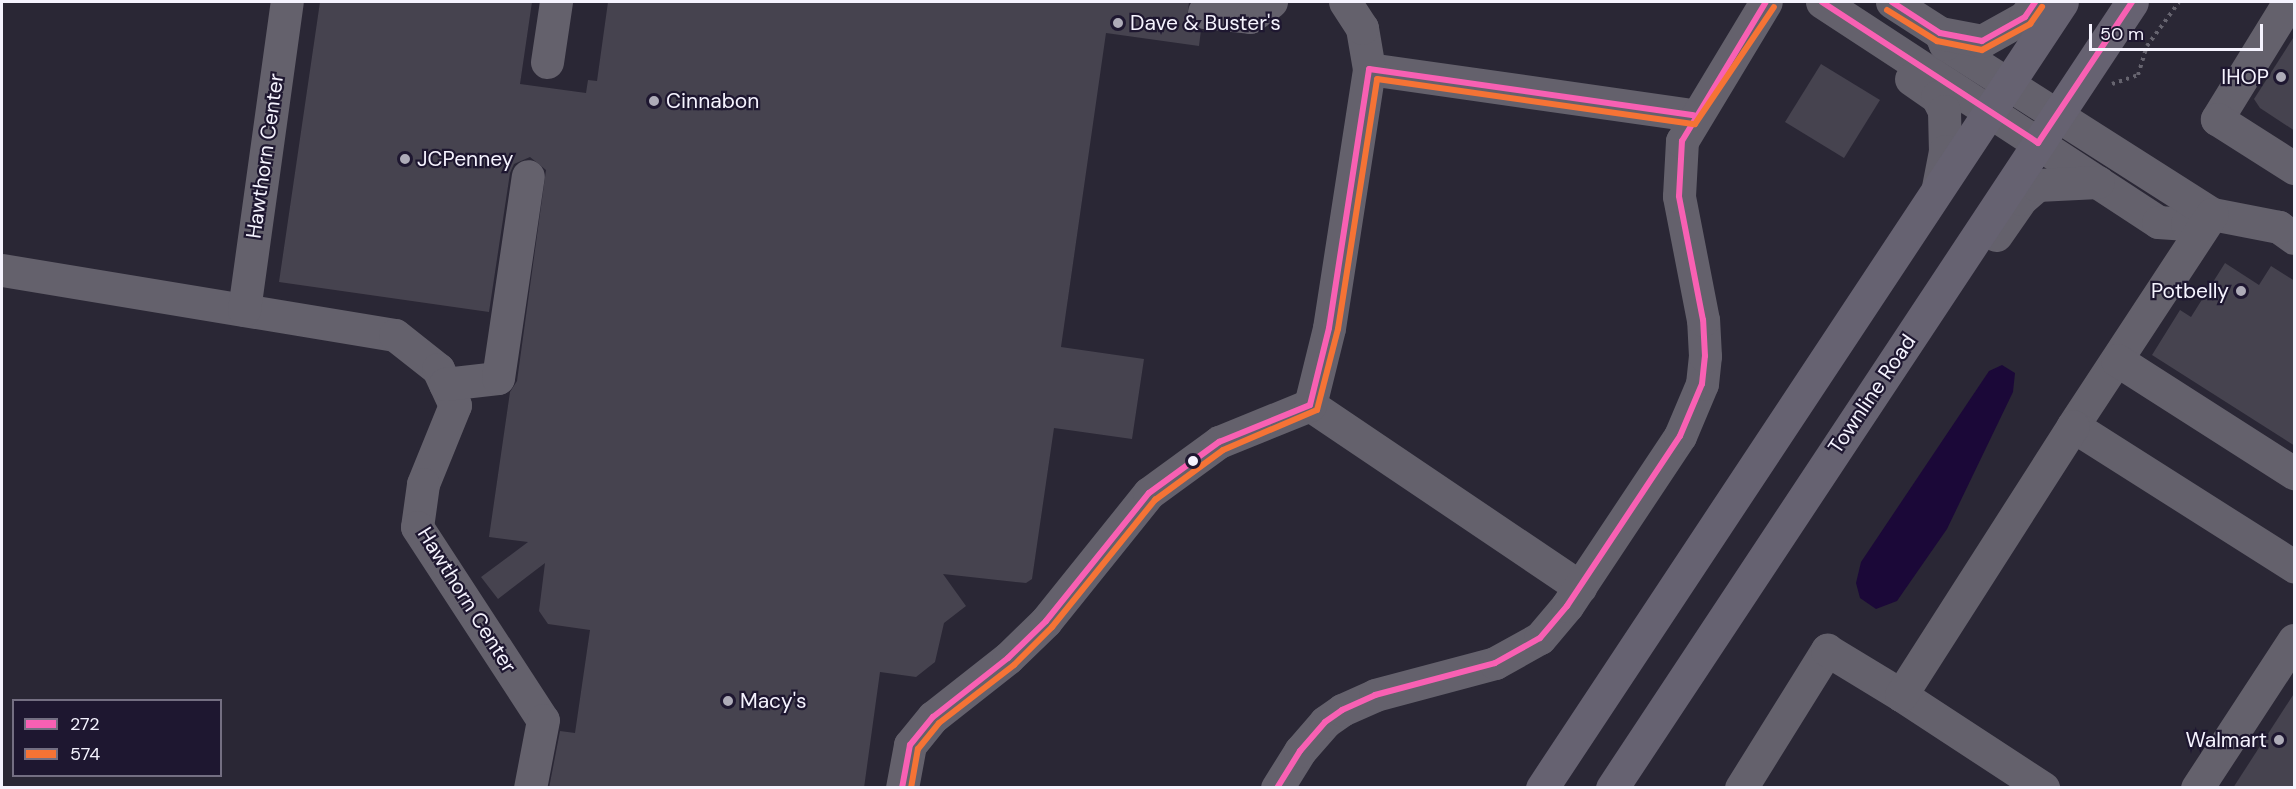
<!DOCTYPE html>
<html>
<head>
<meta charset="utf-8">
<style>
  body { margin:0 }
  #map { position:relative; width:2296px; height:789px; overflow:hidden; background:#2a2735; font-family:"DM Sans",sans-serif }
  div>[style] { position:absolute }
  .water>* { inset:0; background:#1b0838 }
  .building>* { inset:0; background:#46434f }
  .path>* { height:4px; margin-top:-2px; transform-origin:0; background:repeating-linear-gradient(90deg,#66646f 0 3px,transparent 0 7.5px) }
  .minor>* { height:33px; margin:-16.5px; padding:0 16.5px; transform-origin:16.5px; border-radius:16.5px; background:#64616c }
  .major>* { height:33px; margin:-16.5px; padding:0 16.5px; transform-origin:16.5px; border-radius:16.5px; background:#666271 }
  .bus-1>* { height:6px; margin:-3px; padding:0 3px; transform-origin:3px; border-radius:3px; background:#f860b3 }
  .bus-2>* { height:6px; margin:-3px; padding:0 3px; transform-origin:3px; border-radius:3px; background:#f57335 }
  .dots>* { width:16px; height:16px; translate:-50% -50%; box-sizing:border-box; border:3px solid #1e1730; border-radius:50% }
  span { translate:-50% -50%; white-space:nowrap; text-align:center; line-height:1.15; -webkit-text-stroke:4.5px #1e1730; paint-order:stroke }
  .poi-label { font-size:21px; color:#f5f3fe }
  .left { translate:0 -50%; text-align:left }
  .right { translate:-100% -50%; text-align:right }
  .street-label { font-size:21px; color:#f5f3fe }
  .frame { position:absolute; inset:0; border:3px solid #f5f3fe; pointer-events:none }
  .legend { position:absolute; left:12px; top:699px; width:210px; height:78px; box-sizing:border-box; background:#1e1730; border:2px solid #746f82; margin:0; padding:8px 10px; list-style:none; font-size:18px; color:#f5f3fe }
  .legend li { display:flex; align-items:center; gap:12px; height:30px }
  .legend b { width:30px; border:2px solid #746f82 }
  .scale { position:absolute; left:2089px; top:24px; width:174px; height:27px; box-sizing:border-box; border:3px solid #f5f3fe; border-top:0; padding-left:8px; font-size:18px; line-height:21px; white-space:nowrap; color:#f5f3fe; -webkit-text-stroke:4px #1e1730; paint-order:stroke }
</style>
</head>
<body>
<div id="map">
  <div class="water">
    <i style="clip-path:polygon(2002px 365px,2015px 373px,2013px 392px,1947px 529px,1897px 601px,1876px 609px,1860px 598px,1856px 583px,1861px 562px,1989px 371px)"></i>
  </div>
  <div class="building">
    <i style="clip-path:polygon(320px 2px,532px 2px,520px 84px,586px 93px,588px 80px,597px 81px,608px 2px,1189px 2px,1187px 19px,1201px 30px,1199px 46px,1106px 33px,1061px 347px,1144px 359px,1132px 439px,1054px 428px,1032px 579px,1026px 583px,943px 574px,966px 606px,944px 623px,935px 662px,916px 677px,880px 672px,864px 788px,549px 788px,560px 731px,575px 733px,590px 630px,548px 624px,539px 611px,545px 563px,498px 599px,481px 577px,528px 542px,489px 537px,510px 392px,517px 381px,546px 170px,530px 157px,514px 164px,510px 173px,489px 312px,279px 282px)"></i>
    <i style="clip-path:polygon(2295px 35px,2295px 131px,2260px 108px,2254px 99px)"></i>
    <i style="clip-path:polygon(1821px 64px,1880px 100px,1844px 158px,1785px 122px)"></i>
    <i style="clip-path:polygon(2225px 263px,2259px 285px,2271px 266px,2295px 281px,2295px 446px,2152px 355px,2180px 310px,2191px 317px)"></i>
    <i style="clip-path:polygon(2295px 692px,2295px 788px,2233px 788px)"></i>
  </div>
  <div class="path">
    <i style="left:2112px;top:84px;width:28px;rotate:-19deg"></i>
    <i style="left:2138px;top:75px;width:30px;rotate:-73deg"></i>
    <i style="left:2147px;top:46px;width:54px;rotate:-54deg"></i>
  </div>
  <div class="minor">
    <i style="left:1822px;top:2px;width:402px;rotate:33.2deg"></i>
    <i style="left:2158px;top:222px;width:29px;rotate:4deg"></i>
    <i style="left:2187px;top:224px;width:27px;rotate:-22deg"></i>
    <i style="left:2212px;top:214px;width:317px;rotate:-147.5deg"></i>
    <i style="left:1945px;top:44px;width:12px;rotate:-114deg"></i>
    <i style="left:1892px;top:2px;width:57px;rotate:32.9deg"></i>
    <i style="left:1940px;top:33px;width:43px;rotate:10.8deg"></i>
    <i style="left:1982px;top:41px;width:49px;rotate:-29.2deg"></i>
    <i style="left:2025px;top:17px;width:18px;rotate:-56deg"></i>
    <i style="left:2294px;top:10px;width:9px;rotate:-144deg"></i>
    <i style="left:2287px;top:5px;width:134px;rotate:121.6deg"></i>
    <i style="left:2217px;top:119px;width:91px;rotate:32.5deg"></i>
    <i style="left:1204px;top:12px;width:46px;rotate:6.2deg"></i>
    <i style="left:1250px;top:17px;width:26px;rotate:-36deg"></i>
    <i style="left:547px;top:62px;width:61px;rotate:-81.5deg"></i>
    <i style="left:1369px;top:69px;width:328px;rotate:8.1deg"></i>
    <i style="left:1911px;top:79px;width:32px;rotate:35deg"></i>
    <i style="left:1937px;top:97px;width:16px;rotate:63deg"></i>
    <i style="left:1944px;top:111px;width:40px;rotate:88.6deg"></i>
    <i style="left:1945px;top:151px;width:38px;rotate:101deg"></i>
    <i style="left:1996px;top:235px;width:44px;rotate:-55.2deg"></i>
    <i style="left:2021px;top:199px;width:21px;rotate:-41deg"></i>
    <i style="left:2037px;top:185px;width:61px;rotate:-2.8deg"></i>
    <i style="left:2294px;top:238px;width:19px;rotate:-144deg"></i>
    <i style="left:2279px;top:227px;width:68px;rotate:-169deg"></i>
    <i style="left:2212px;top:214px;width:254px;rotate:123.3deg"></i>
    <i style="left:2073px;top:426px;width:262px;rotate:32.4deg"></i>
    <i style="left:2px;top:270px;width:398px;rotate:9.4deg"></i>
    <i style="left:395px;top:335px;width:55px;rotate:38.3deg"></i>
    <i style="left:438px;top:369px;width:40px;rotate:65deg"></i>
    <i style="left:455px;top:405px;width:85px;rotate:112.1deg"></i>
    <i style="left:423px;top:484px;width:43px;rotate:97.9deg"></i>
    <i style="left:417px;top:527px;width:230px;rotate:56.9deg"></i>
    <i style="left:543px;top:720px;width:69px;rotate:100.8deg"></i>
    <i style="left:244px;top:310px;width:311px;rotate:-82.1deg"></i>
    <i style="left:2117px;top:360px;width:210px;rotate:32.6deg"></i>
    <i style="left:445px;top:384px;width:53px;rotate:-6.5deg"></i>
    <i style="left:498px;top:378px;width:204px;rotate:-81.6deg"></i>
    <i style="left:1310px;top:405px;width:326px;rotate:34deg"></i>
    <i style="left:1901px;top:695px;width:170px;rotate:33.2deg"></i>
    <i style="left:902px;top:788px;width:44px;rotate:-79.5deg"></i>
    <i style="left:910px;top:745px;width:36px;rotate:-51deg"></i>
    <i style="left:933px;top:717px;width:95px;rotate:-38.2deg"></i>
    <i style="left:1008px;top:658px;width:53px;rotate:-44.2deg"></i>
    <i style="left:1046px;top:621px;width:164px;rotate:-51.2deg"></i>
    <i style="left:1149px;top:493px;width:87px;rotate:-36.1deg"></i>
    <i style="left:1219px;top:442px;width:98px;rotate:-22.1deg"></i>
    <i style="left:1310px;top:405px;width:79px;rotate:-76.1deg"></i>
    <i style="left:1329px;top:328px;width:262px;rotate:-81.2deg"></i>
    <i style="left:1369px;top:69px;width:42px;rotate:-99.7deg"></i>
    <i style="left:1362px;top:28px;width:31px;rotate:-123deg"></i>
    <i style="left:1277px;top:788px;width:44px;rotate:-58.1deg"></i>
    <i style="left:1300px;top:751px;width:38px;rotate:-49deg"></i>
    <i style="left:1325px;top:722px;width:21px;rotate:-35deg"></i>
    <i style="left:1342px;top:710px;width:36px;rotate:-24deg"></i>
    <i style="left:1375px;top:695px;width:124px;rotate:-14.9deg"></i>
    <i style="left:1495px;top:663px;width:51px;rotate:-29.1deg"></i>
    <i style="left:1540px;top:638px;width:42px;rotate:-49.8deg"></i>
    <i style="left:1567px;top:606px;width:204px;rotate:-56.4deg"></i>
    <i style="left:1680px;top:436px;width:56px;rotate:-67.1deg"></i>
    <i style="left:1702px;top:384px;width:28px;rotate:-84deg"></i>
    <i style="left:1705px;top:356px;width:36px;rotate:-93deg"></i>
    <i style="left:1703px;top:320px;width:126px;rotate:-101deg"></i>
    <i style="left:1679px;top:196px;width:55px;rotate:-86.9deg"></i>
    <i style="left:1682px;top:141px;width:162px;rotate:-58.9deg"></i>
    <i style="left:1741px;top:788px;width:163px;rotate:-58.1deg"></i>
    <i style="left:1827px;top:650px;width:87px;rotate:31.3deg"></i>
    <i style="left:1901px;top:695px;width:319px;rotate:-57.4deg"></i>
    <i style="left:2197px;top:788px;width:177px;rotate:-56.8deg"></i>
  </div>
  <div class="major">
    <i style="left:1542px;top:788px;width:942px;rotate:-56.51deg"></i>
    <i style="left:1612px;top:788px;width:942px;rotate:-56.51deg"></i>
  </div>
  <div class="bus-1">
    <i style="left:1822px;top:2px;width:258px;rotate:33.1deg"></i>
    <i style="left:2038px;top:143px;width:169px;rotate:-56.3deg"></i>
    <i style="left:1892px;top:2px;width:57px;rotate:32.9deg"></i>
    <i style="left:1940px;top:33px;width:43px;rotate:10.8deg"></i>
    <i style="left:1982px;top:41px;width:49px;rotate:-29.2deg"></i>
    <i style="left:2025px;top:17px;width:18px;rotate:-56deg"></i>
    <i style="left:902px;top:788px;width:44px;rotate:-79.5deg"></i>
    <i style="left:910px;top:745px;width:36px;rotate:-51deg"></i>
    <i style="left:933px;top:717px;width:95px;rotate:-38.2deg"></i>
    <i style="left:1008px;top:658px;width:53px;rotate:-44.2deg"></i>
    <i style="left:1046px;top:621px;width:164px;rotate:-51.2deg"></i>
    <i style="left:1149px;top:493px;width:87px;rotate:-36.1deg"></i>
    <i style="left:1219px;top:442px;width:98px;rotate:-22.1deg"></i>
    <i style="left:1310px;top:405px;width:79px;rotate:-76.1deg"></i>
    <i style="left:1329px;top:328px;width:262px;rotate:-81.2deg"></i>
    <i style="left:1369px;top:69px;width:328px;rotate:8.1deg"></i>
    <i style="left:1277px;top:788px;width:44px;rotate:-58.1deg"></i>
    <i style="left:1300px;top:751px;width:38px;rotate:-49deg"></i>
    <i style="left:1325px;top:722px;width:21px;rotate:-35deg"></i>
    <i style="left:1342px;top:710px;width:36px;rotate:-24deg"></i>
    <i style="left:1375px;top:695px;width:124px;rotate:-14.9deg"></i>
    <i style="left:1495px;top:663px;width:51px;rotate:-29.1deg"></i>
    <i style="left:1540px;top:638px;width:42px;rotate:-49.8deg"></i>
    <i style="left:1567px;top:606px;width:204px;rotate:-56.4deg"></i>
    <i style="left:1680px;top:436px;width:56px;rotate:-67.1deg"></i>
    <i style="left:1702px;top:384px;width:28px;rotate:-84deg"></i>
    <i style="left:1705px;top:356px;width:36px;rotate:-93deg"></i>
    <i style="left:1703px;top:320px;width:126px;rotate:-101deg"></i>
    <i style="left:1679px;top:196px;width:55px;rotate:-86.9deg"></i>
    <i style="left:1682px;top:141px;width:162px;rotate:-58.9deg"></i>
  </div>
  <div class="bus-2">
    <i style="left:1887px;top:10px;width:59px;rotate:31.8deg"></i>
    <i style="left:1937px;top:41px;width:46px;rotate:11.3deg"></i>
    <i style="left:1982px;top:50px;width:55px;rotate:-28.4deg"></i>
    <i style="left:2030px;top:24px;width:21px;rotate:-55deg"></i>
    <i style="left:911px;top:788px;width:40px;rotate:-80deg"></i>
    <i style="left:918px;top:749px;width:33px;rotate:-51deg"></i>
    <i style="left:939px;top:723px;width:95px;rotate:-37.7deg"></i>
    <i style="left:1014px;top:665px;width:54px;rotate:-45deg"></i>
    <i style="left:1052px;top:627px;width:164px;rotate:-51deg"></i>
    <i style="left:1155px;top:500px;width:84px;rotate:-36.3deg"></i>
    <i style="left:1223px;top:450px;width:102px;rotate:-23.1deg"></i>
    <i style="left:1317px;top:410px;width:84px;rotate:-75.5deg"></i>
    <i style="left:1338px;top:329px;width:253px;rotate:-81.1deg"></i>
    <i style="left:1377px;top:79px;width:321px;rotate:8.1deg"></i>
    <i style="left:1695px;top:124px;width:141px;rotate:-56deg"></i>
  </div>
  <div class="dots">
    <i style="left:1118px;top:23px;background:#aeacb8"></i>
    <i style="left:2281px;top:77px;background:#aeacb8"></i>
    <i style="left:654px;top:101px;background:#aeacb8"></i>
    <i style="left:405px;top:159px;background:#aeacb8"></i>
    <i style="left:2241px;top:291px;background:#aeacb8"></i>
    <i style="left:1193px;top:461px;background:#f5f3fe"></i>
    <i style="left:728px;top:701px;background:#aeacb8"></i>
    <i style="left:2279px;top:740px;background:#aeacb8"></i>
  </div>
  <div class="poi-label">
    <span class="left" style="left:1130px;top:23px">Dave &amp; Buster's</span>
    <span class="right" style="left:2269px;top:77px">IHOP</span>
    <span class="left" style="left:666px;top:101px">Cinnabon</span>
    <span class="left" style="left:417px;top:159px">JCPenney</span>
    <span class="right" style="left:2229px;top:291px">Potbelly</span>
    <span class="left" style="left:740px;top:701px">Macy's</span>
    <span class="right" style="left:2267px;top:740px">Walmart</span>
  </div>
  <div class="street-label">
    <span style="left:265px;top:156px;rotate:-82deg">Hawthorn Center</span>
    <span style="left:1872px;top:394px;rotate:-56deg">Townline Road</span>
    <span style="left:467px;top:600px;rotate:58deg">Hawthorn Center</span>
  </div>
  <div class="frame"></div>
  <ul class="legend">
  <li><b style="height:8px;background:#f860b3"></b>272</li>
  <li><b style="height:8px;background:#f57335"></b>574</li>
  </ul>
  <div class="scale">50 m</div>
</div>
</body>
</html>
